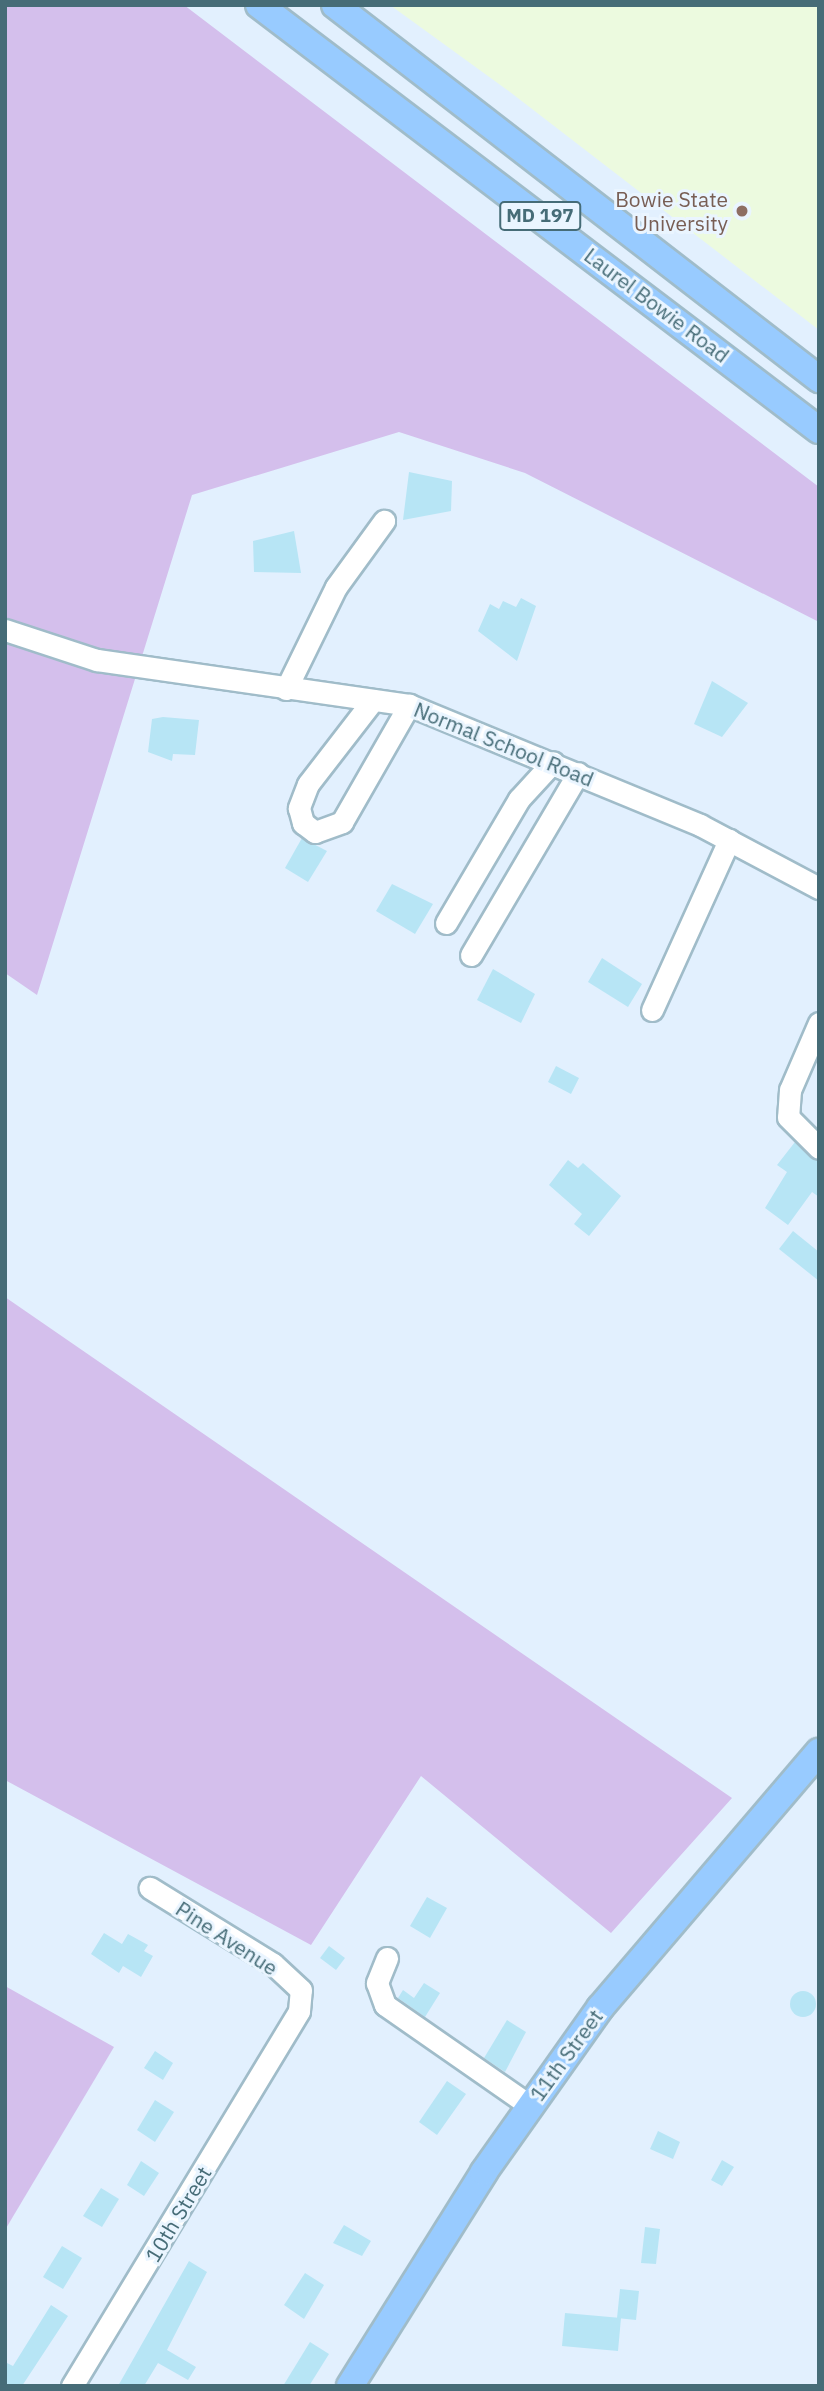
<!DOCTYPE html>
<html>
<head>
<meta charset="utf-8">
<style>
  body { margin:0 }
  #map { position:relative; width:824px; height:2391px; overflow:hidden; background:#e2f0fe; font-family:"IBM Plex Sans",sans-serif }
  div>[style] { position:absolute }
  .education>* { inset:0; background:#ecfadf }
  .green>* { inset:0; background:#d4bfec }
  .building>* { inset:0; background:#b7e5f5 }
  .round { border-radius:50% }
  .roads { filter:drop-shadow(2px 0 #a0bcc9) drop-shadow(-2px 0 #a0bcc9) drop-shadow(0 2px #a0bcc9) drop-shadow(0 -2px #a0bcc9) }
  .minor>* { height:21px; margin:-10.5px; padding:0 10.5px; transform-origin:10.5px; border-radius:10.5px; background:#fff }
  .major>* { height:26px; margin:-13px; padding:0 13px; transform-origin:13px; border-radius:13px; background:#98cbff }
  .dots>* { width:19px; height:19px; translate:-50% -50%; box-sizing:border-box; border:4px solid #eaf5ff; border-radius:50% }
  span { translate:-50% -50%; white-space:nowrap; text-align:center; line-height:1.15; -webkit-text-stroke:6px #eaf5ff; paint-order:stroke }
  .shield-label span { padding:2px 5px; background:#eaf5ff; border:2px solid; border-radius:5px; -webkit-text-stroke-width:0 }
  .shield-label { font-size:19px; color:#466c77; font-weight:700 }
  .education-label { font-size:21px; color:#785e54 }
  .right { translate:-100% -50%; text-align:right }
  .street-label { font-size:21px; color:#466c77 }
  .frame { position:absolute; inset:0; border:7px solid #466c77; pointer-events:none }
</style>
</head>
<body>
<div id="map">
  <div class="education">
    <i style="clip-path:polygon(390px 5px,819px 5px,819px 330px,510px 92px)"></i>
  </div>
  <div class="green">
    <i style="clip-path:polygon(5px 5px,184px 5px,819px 487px,819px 622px,525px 473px,399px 432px,192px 495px,37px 995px,5px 973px)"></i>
    <i style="clip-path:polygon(5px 1297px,732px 1798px,611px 1933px,421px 1776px,311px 1945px,5px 1780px)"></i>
    <i style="clip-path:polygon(5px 1986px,114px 2047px,5px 2230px)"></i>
  </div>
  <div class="building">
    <i style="clip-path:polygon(409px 472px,452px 481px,451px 511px,403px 520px)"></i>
    <i style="clip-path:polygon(294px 531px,301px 573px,254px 572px,253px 541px)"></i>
    <i style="clip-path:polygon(521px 598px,536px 606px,517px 661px,478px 631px,490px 604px,499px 609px,503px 601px,516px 607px)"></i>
    <i style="clip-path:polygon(712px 681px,748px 703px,722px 737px,694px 724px)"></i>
    <i style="clip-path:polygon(163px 717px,199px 720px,195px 755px,173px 754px,172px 761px,148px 752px,152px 719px)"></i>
    <i style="clip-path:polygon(302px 838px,327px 851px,308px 882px,285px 868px)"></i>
    <i style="clip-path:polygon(392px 884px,433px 904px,415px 934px,376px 911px)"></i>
    <i style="clip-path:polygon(602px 958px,642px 984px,628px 1007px,588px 982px)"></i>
    <i style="clip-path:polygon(493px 969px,535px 994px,521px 1023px,477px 1000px)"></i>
    <i style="clip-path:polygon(556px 1066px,579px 1078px,571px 1094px,548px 1082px)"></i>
    <i style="clip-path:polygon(795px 1142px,819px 1161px,819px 1197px,812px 1192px,788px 1225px,765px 1208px,787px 1172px,777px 1165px)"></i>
    <i style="clip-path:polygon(568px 1160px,578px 1168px,583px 1163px,621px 1196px,589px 1236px,574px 1224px,582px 1214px,549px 1185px)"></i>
    <i style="clip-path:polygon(793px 1231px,819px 1252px,819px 1281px,779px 1249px)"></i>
    <i style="clip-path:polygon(427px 1897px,447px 1908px,430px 1938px,410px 1926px)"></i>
    <i style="clip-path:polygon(104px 1933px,122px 1944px,128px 1934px,148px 1945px,144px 1951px,153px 1956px,141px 1977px,123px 1966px,119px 1973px,91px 1954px)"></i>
    <i style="clip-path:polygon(329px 1946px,345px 1958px,336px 1970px,320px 1958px)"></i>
    <i style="clip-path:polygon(424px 1983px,440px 1993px,425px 2017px,398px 1998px,403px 1990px,414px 1998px)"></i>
    <i class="round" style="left:790px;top:1991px;width:26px;height:26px"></i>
    <i style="clip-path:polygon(507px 2020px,526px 2032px,505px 2072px,484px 2058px)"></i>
    <i style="clip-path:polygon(155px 2051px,173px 2063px,163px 2080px,144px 2068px)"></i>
    <i style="clip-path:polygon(447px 2081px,466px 2094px,437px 2135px,419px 2122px)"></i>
    <i style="clip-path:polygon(155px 2100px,174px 2112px,155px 2142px,137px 2130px)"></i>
    <i style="clip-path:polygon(658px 2131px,680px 2142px,673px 2159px,650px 2149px)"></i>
    <i style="clip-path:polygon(722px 2160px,734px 2167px,722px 2186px,711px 2180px)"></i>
    <i style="clip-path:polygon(141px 2161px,159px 2173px,144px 2196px,127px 2185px)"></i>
    <i style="clip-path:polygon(101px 2188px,119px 2199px,102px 2227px,83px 2216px)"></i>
    <i style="clip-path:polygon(344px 2225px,371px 2241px,362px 2256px,333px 2243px)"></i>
    <i style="clip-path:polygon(645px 2227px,660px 2229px,656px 2264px,641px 2263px)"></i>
    <i style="clip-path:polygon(62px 2246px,82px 2258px,63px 2289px,43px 2277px)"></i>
    <i style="clip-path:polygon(189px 2261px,207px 2272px,167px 2350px,196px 2367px,188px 2380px,158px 2363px,144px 2386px,118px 2386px)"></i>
    <i style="clip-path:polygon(305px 2273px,324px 2285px,304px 2319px,284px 2305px)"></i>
    <i style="clip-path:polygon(620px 2289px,639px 2291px,636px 2320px,617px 2318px)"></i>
    <i style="clip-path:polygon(51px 2305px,68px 2316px,22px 2386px,5px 2386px,5px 2362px,13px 2366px)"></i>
    <i style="clip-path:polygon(565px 2313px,621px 2318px,618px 2351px,562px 2346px)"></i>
    <i style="clip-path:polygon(310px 2342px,329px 2354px,309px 2386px,283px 2386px)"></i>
  </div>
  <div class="roads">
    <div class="minor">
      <i style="left:5px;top:630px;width:97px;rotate:18.1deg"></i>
      <i style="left:97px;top:660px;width:315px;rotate:8.2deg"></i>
      <i style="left:409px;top:705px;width:315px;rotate:22.4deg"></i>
      <i style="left:700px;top:825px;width:135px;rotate:27.9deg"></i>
      <i style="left:286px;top:689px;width:114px;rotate:-63.9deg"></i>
      <i style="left:336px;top:587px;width:82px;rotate:-54deg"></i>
      <i style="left:373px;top:700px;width:106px;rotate:127.7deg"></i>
      <i style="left:308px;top:784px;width:26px;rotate:111deg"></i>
      <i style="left:299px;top:808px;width:16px;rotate:75deg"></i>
      <i style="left:303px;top:823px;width:15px;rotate:37deg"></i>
      <i style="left:315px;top:832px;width:29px;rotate:-20deg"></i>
      <i style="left:342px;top:822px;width:135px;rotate:-60.2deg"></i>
      <i style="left:446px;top:923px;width:144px;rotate:-59.5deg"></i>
      <i style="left:519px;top:799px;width:50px;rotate:-47.4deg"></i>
      <i style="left:471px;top:955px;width:211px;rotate:-59.5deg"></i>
      <i style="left:652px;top:1010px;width:187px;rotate:-65.6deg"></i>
      <i style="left:819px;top:1023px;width:73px;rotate:113.4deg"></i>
      <i style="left:790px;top:1090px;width:27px;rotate:94deg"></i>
      <i style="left:788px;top:1117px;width:44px;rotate:45deg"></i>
      <i style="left:387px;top:1958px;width:27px;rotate:112deg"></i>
      <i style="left:377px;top:1983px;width:23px;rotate:70deg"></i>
      <i style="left:385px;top:2005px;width:175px;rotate:34.8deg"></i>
      <i style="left:72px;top:2386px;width:438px;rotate:-58.8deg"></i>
      <i style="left:299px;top:2011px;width:21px;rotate:-85deg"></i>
      <i style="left:301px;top:1990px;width:38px;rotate:-137deg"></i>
      <i style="left:273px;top:1964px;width:145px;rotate:-148.3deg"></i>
    </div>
    <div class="major">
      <i style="left:259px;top:5px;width:703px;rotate:37.2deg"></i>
      <i style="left:335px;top:5px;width:612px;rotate:37.69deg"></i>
      <i style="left:350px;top:2386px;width:252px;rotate:-57.9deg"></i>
      <i style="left:484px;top:2172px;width:201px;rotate:-54.7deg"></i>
      <i style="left:600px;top:2008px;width:337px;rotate:-49.5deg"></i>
    </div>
  </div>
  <div class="dots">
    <i style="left:742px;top:211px;background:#8d6e63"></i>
  </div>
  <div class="shield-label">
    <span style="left:540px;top:216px">MD 197</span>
  </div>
  <div class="education-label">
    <span class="right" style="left:728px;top:211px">Bowie State<br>University</span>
  </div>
  <div class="street-label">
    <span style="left:657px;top:305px;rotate:37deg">Laurel Bowie Road</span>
    <span style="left:504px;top:744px;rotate:22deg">Normal School Road</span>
    <span style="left:227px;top:1938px;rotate:33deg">Pine Avenue</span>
    <span style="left:566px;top:2055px;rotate:-54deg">11th Street</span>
    <span style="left:178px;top:2214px;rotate:-59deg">10th Street</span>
  </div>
  <div class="frame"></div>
</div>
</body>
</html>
